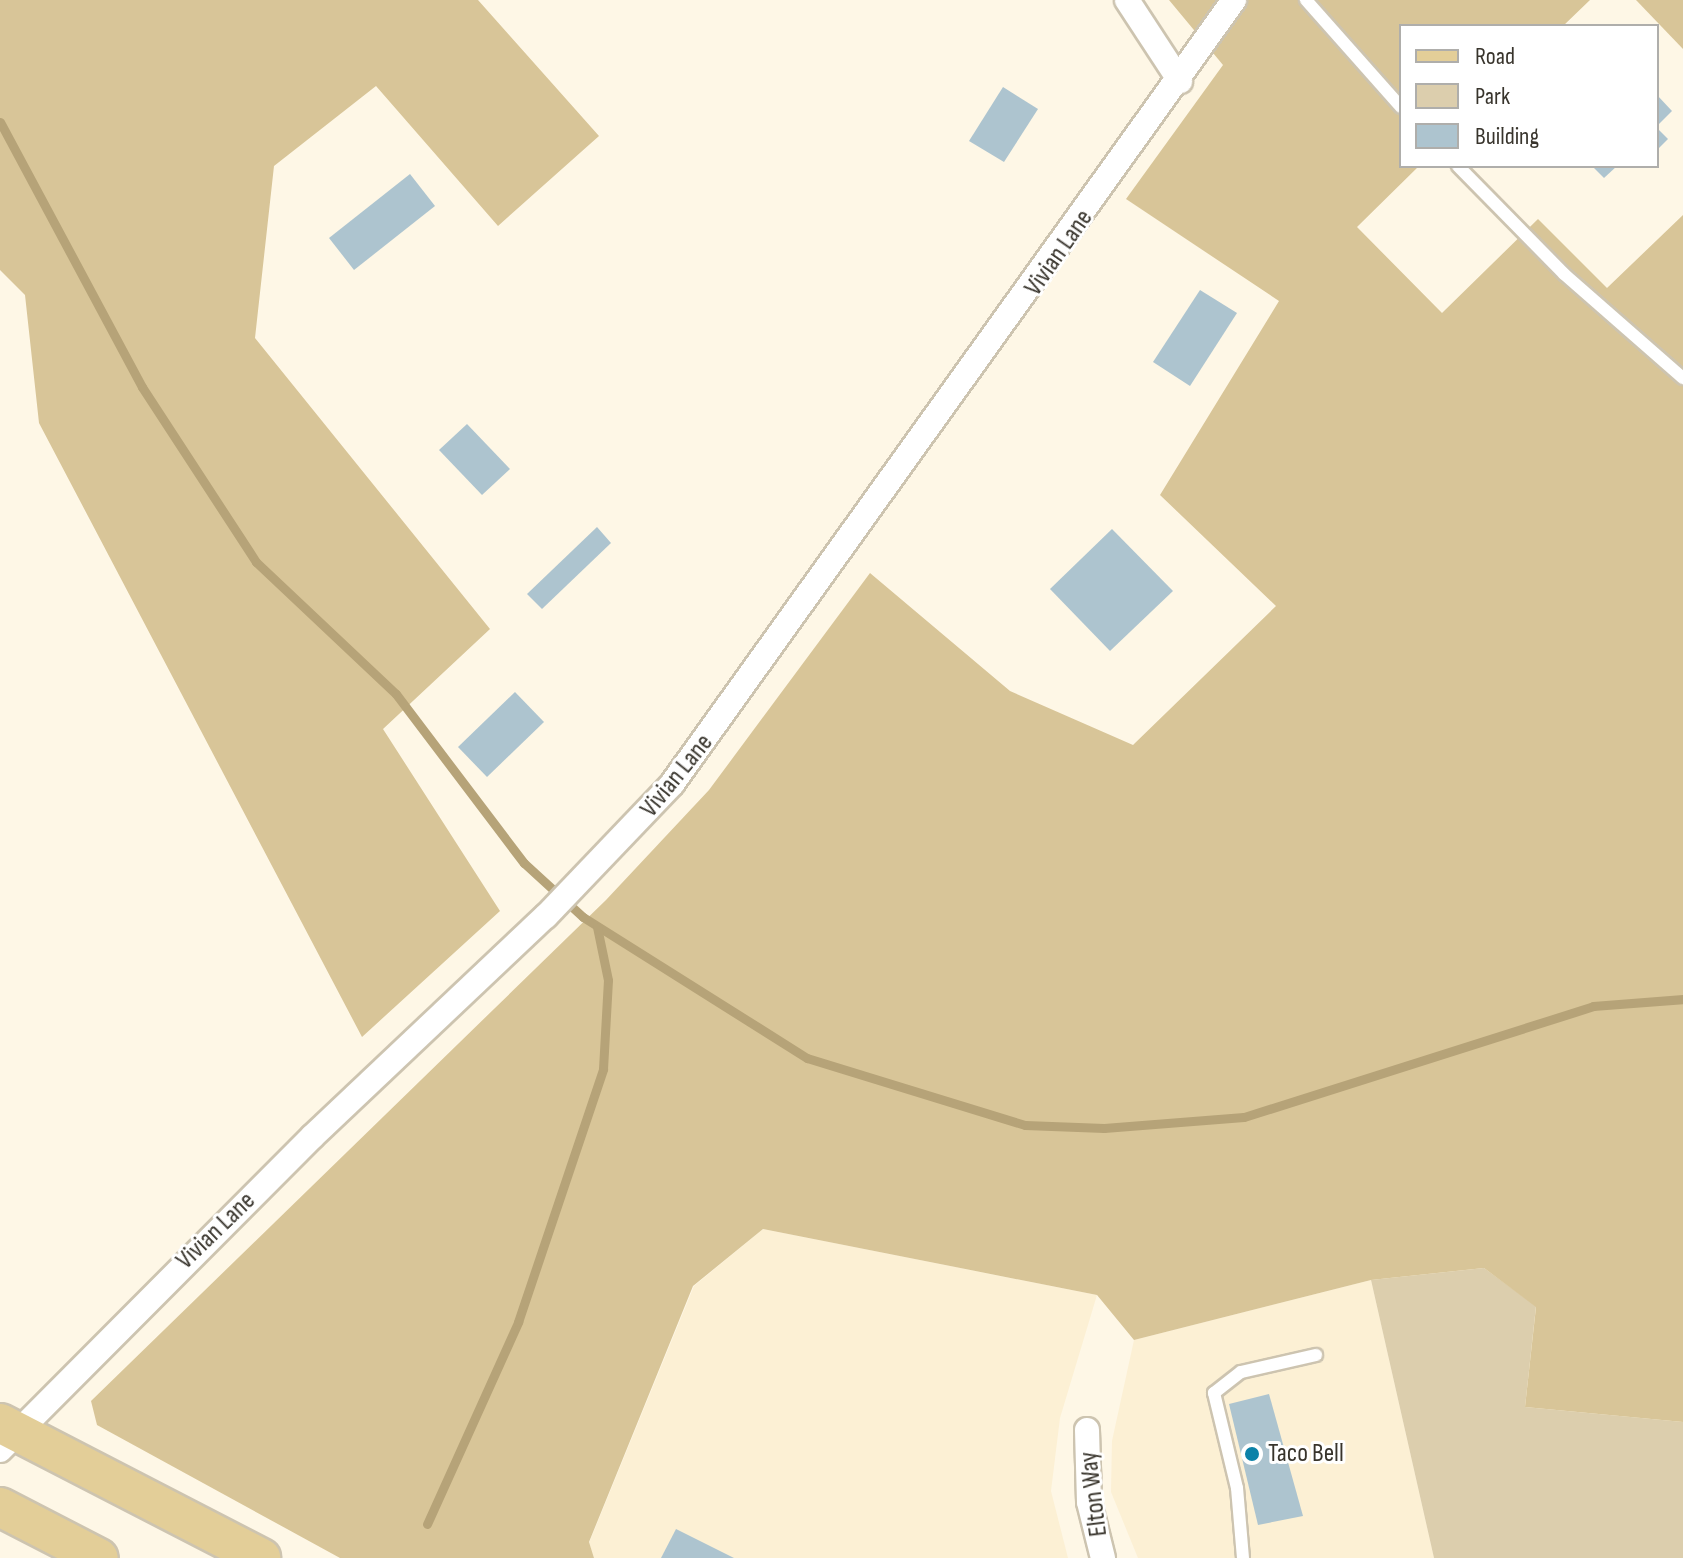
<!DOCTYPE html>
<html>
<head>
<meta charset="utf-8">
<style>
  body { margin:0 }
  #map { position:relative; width:1683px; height:1558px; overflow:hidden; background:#fef7e6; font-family:"Sofia Sans Condensed",sans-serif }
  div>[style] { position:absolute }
  .built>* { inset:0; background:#fcf0d4 }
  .green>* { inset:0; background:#dccead }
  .forest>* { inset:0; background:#d8c598 }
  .stream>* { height:9px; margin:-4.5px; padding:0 4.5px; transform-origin:4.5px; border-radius:4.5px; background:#b6a378 }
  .building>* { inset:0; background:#adc4cf }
  .roads { filter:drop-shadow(2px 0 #cdc4b0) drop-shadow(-2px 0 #cdc4b0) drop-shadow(0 2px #cdc4b0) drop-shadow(0 -2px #cdc4b0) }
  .service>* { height:12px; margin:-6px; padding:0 6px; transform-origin:6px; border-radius:6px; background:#fff }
  .minor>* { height:24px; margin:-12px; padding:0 12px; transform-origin:12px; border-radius:12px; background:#fff }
  .primary>* { height:38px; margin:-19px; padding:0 19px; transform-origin:19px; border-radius:19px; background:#e3ce98 }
  .dots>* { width:22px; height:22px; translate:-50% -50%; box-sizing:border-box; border:4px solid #fff; border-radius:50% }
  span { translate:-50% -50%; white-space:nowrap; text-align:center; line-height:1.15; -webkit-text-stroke:6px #fff; paint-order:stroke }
  .street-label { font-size:26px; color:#38342c }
  .poi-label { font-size:26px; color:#38342c }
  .left { translate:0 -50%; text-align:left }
  .legend { position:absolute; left:1399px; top:24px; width:260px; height:144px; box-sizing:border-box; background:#fff; border:2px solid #afaeab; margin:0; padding:10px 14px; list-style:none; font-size:24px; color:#38342c }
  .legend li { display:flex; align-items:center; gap:16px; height:40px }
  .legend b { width:40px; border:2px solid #afaeab }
</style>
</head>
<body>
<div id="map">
  <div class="built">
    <i style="clip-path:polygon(763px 1229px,1097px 1295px,1060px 1418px,1051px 1491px,1068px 1558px,594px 1558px,589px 1543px,694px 1286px)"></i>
    <i style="clip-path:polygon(1371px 1280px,1434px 1558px,1138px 1558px,1111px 1492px,1112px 1441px,1134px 1340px)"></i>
  </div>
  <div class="green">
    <i style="clip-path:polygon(1484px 1268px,1536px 1306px,1525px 1407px,1683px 1422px,1683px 1558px,1434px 1558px,1371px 1280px)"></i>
  </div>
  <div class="forest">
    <i style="clip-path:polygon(0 0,478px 0,599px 136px,498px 226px,376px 86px,274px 166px,255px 338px,490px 629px,383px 729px,500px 911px,362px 1037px,39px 423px,25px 295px,0 270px)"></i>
    <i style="clip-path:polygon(1169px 0,1590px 0,1563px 26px,1401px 26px,1401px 166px,1419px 166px,1357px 227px,1442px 313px,1538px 219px,1607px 288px,1683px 215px,1683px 1422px,1525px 1407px,1536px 1307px,1484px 1268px,1371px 1280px,1134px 1340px,1097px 1295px,763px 1229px,693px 1286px,589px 1542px,594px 1558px,340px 1558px,97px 1425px,91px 1401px,606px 900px,709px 790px,870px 573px,1010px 691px,1133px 745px,1276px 606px,1160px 495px,1279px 301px,1126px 199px,1223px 65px)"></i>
    <i style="clip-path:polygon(1636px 0,1683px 0,1683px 49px)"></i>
  </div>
  <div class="stream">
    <i style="left:0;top:122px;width:301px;rotate:61.8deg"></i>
    <i style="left:142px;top:387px;width:209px;rotate:56.9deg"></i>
    <i style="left:256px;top:562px;width:192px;rotate:43.3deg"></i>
    <i style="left:396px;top:694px;width:212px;rotate:52.9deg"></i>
    <i style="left:524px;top:863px;width:80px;rotate:42.5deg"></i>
    <i style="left:583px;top:917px;width:265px;rotate:32.2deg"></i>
    <i style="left:807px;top:1058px;width:228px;rotate:17.1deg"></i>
    <i style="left:1025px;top:1125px;width:79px;rotate:2.2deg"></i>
    <i style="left:1104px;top:1128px;width:140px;rotate:-4.5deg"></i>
    <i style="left:1244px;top:1117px;width:366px;rotate:-17.6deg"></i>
    <i style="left:1593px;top:1006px;width:90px;rotate:-4.4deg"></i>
    <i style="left:427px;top:1524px;width:222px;rotate:-65.7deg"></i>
    <i style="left:518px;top:1322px;width:267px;rotate:-71.4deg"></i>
    <i style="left:603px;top:1069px;width:89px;rotate:-86.8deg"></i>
    <i style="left:608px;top:980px;width:54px;rotate:-101.7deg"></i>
  </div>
  <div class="building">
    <i style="clip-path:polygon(1003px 87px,1038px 109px,1004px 162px,969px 141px)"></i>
    <i style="clip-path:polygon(1657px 95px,1672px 111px,1657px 126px)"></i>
    <i style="clip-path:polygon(1657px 128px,1668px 139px,1657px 150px)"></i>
    <i style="clip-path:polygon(1592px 166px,1617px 166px,1604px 178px)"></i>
    <i style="clip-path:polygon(410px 174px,435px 206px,354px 270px,329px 238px)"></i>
    <i style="clip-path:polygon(1200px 290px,1237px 313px,1190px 386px,1153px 362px)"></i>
    <i style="clip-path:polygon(467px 424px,510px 469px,482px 495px,439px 450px)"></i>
    <i style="clip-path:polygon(597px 527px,611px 543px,542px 609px,527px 594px)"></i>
    <i style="clip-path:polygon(1112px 529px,1173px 591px,1110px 651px,1050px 589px)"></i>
    <i style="clip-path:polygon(515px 692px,544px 722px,487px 777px,458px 747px)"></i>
    <i style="clip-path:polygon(1269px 1394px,1303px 1516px,1258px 1525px,1229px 1404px)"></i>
    <i style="clip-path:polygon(676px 1529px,734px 1558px,661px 1558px)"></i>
  </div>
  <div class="roads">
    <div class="service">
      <i style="left:1306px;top:0;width:143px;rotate:48.4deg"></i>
      <i style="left:1458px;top:166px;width:151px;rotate:45.5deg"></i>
      <i style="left:1564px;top:274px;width:158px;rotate:41.2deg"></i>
      <i style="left:1243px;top:1558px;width:70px;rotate:-94.9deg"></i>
      <i style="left:1237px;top:1488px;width:98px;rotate:-103.6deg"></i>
      <i style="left:1214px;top:1393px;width:34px;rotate:-38deg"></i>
      <i style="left:1241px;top:1372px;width:77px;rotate:-12.8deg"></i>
    </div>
    <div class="minor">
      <i style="left:1127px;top:0;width:97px;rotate:56.8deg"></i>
      <i style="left:1087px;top:1430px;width:72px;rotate:88.4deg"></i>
      <i style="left:1089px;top:1502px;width:58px;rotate:76deg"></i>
      <i style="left:0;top:1450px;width:443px;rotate:-45.1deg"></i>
      <i style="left:313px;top:1136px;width:320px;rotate:-43.4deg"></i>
      <i style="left:546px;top:916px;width:182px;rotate:-46.3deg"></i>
      <i style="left:672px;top:784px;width:965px;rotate:-54.37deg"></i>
    </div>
    <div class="primary">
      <i style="left:0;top:1423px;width:294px;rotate:27.3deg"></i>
      <i style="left:0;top:1507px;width:111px;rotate:27.3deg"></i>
    </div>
  </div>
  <div class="dots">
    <i style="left:1252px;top:1454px;background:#0c82a8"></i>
  </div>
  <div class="street-label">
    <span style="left:1059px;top:253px;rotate:-55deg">Vivian Lane</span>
    <span style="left:677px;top:776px;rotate:-51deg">Vivian Lane</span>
    <span style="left:216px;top:1231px;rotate:-44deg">Vivian Lane</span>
    <span style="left:1094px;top:1494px;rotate:-97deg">Elton Way</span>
  </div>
  <div class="poi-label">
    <span class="left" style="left:1268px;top:1454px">Taco Bell</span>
  </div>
  <ul class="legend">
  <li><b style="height:10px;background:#e3ce98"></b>Road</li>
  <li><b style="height:22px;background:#dccead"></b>Park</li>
  <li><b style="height:22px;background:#adc4cf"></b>Building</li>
  </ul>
</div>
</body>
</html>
